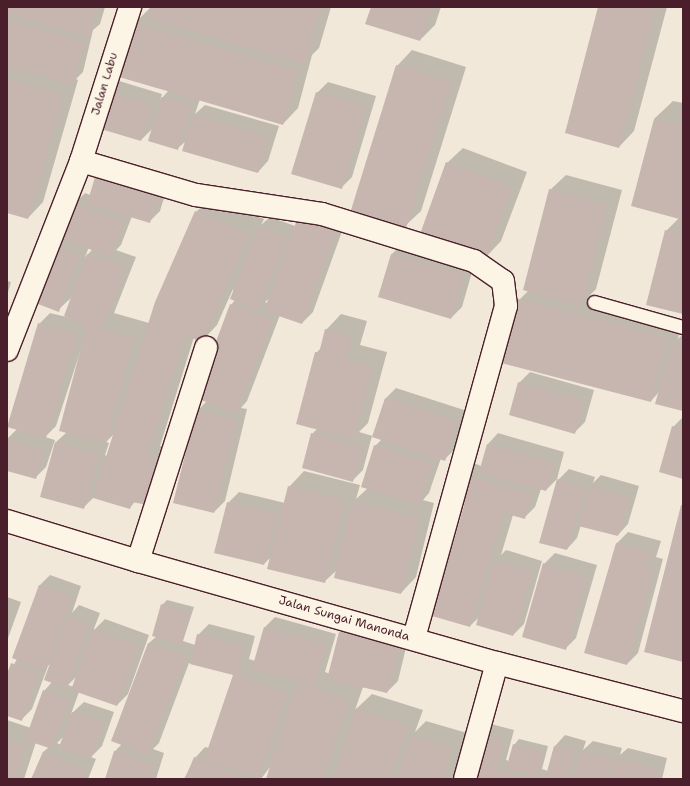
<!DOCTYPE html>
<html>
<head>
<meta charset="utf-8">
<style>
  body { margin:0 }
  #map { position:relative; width:690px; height:786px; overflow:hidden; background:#f1e8da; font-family:"Shantell Sans",sans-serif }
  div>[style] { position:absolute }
  .shadow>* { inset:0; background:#0003 }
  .building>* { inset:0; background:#c7b6af }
  .roads { filter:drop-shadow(1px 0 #4a1f2b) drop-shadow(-1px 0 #4a1f2b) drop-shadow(0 1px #4a1f2b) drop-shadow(0 -1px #4a1f2b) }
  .lane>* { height:13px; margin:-6.5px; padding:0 6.5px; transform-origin:6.5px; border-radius:6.5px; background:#fcf5e5 }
  .street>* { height:22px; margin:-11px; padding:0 11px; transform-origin:11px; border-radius:11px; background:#fcf5e5 }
  .secondary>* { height:22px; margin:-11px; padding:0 11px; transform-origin:11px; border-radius:11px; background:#fcf5e5 }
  span { translate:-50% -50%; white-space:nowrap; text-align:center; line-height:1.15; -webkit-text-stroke:3.5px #fcf5e5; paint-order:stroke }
  .street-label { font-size:12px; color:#4a1f2b }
  .frame { position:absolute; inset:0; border:8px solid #4a1f2b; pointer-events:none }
</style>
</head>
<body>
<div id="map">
  <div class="shadow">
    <i style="clip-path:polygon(7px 7px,105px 7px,100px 24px,93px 30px,83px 72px,76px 79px,78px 80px,43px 202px,28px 218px,7px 212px)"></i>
    <i style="clip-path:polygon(151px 7px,331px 7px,319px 48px,312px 55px,298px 108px,283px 124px,200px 99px,195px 114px,205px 105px,279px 126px,268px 161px,258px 172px,187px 140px,177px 149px,154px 127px,141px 140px,95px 126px,116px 80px,162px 94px,160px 100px,169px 90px,135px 23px)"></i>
    <i style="clip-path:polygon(372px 7px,441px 7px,435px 25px,420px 40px)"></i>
    <i style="clip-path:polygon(599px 7px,667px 7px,634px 131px,619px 147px)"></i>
    <i style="clip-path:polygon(412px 50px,466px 67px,421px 211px,405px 226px,397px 66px)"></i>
    <i style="clip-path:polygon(328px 82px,376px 96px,352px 177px,341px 188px,317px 93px)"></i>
    <i style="clip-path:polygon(673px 101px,683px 103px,683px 313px,666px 231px,679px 218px,654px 119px)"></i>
    <i style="clip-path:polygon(463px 148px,527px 172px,501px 241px,486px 257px,447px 163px)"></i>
    <i style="clip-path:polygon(evenodd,110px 157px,171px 175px,160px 211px,149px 222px,132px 216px,121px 245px,116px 250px,136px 257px,114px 313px,149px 323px,196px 212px,212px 197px,264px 219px,261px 225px,270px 217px,295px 226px,297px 220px,345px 223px,313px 312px,302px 323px,280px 315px,247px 401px,241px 408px,247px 409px,225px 501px,214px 512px,197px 411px,207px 401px,231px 305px,235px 300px,233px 289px,217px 325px,202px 341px,194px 337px,160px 446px,173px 450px,130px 508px,94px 497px,83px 508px,56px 442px,67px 432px,82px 346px,56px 426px,45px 437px,55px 440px,46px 467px,35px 478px,7px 470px,7px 439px,17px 429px,39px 324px,50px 313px,75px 319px,72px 297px,58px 310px,31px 300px,74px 204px,85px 193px,90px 195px,99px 168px,110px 157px,89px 247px,93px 249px,85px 257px,89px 247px,110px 157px,270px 298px,267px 303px,265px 302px,270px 298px,110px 157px,114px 434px,107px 456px,105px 455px,109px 443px,106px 442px,114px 434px)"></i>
    <i style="clip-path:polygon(566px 175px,622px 190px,596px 289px,587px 298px,682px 323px,678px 339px,683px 334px,683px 410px,659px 392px,651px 401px,519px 300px,528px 291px,550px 190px)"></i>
    <i style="clip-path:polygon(402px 244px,474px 265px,462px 307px,451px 318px,391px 255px)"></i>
    <i style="clip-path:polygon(7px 281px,11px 282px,7px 296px)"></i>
    <i style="clip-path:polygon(341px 314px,367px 321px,360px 345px,387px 352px,368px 423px,359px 432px,373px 436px,386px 398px,396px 388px,467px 411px,455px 449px,444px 460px,441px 458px,429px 493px,423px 500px,434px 503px,416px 577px,401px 593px,337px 570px,324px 582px,272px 556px,264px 564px,228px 503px,239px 492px,285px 503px,289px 487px,304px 471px,360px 485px,356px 499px,368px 488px,375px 446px,382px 439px,372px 436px,363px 470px,352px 481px,312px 434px,317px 429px,316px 353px,322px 347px,326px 330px)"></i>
    <i style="clip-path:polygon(530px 372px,594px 390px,585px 422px,574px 433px,519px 383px)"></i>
    <i style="clip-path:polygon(683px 417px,683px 478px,673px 427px)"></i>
    <i style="clip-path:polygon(498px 433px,564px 452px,557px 479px,546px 490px,541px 489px,535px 507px,524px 518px,513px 515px,501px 555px,506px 550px,542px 561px,524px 624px,513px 635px,479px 617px,470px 626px,463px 474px,474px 463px,481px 466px,488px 444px)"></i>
    <i style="clip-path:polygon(569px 469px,595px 477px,593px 483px,601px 475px,639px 486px,628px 524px,618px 535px,581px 525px,577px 538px,567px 549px,558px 480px)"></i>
    <i style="clip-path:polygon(628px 532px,661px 541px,656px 557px,663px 559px,638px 653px,627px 664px,585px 652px,617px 543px)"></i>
    <i style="clip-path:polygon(555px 553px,597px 565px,576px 638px,566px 648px,544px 564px)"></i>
    <i style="clip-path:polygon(evenodd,50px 575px,81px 586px,72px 613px,79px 605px,100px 613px,93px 631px,105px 619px,149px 635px,128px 694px,117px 705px,79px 692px,71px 714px,84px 702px,114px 712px,102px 746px,91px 757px,96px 759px,88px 779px,32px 779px,43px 752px,49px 747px,36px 742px,24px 779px,7px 779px,7px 720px,31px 728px,44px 691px,52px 682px,52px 662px,48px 666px,32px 709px,21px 720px,7px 715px,7px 677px,17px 659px,39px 586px,50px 575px,78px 675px,74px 687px,68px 685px,78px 675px,50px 575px,65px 735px,61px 745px,57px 743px,65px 735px)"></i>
    <i style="clip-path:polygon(7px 597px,21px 602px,7px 641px)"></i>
    <i style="clip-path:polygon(167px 600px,194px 607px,183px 641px,195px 645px,198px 635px,209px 624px,255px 636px,249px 659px,255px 661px,264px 628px,275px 617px,336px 634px,325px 672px,330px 674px,340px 632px,350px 621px,409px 635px,398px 681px,387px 692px,363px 687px,355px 710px,372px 694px,423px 710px,415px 732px,426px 721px,467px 733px,454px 779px,267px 779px,273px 763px,261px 779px,184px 779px,195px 758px,205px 747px,209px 748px,234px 674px,189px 663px,159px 743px,153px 749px,164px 753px,156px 779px,106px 779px,115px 751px,122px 744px,113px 740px,149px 643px,157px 636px,162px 605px)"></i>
    <i style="clip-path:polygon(491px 724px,514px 730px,506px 760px,509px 761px,514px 745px,519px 739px,548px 746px,542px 769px,548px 771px,555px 746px,565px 735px,586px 741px,583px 750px,593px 741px,622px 748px,620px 755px,628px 748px,667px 758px,662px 779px,469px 779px)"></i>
  </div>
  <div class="building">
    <i style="clip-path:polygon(7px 7px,97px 7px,89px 36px,7px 13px)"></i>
    <i style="clip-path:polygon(150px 7px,309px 7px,320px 10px,304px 64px,147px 18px)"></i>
    <i style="clip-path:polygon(371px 7px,431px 7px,420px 41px,365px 24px)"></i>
    <i style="clip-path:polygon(598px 7px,641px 7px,655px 11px,619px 148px,565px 133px)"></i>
    <i style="clip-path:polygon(7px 20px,85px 42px,73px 84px,7px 65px)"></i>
    <i style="clip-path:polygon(134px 23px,298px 71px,283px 125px,119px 77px)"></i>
    <i style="clip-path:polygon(396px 65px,451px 82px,406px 228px,351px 210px)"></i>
    <i style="clip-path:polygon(7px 79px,63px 95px,28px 219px,7px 213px)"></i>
    <i style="clip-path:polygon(105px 91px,152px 104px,141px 141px,94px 127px)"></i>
    <i style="clip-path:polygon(316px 92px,366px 107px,342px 189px,291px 174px)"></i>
    <i style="clip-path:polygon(161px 97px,191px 106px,178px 150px,148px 141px)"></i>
    <i style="clip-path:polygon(193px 115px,269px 137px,258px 173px,182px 151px)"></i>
    <i style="clip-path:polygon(654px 119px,683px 126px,683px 220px,631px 206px)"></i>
    <i style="clip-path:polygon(446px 162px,512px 187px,486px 258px,420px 234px)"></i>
    <i style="clip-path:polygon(98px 167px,161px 186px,150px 223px,87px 204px)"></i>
    <i style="clip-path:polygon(549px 189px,607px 205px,581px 306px,523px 290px)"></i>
    <i style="clip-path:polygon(73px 204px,123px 222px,110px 257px,60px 238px)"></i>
    <i style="clip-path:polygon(195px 211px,249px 234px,202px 342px,185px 335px,147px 456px,163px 460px,153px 506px,132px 502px,130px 509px,93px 498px,155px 302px)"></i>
    <i style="clip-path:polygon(297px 220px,335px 233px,302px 324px,264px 311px)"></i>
    <i style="clip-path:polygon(258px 227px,287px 238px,258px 310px,230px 299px)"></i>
    <i style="clip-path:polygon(665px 230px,683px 235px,683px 314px,646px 305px)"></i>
    <i style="clip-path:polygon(51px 245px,79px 256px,59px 312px,30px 301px)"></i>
    <i style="clip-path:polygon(87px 254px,126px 268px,102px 329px,134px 338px,106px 443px,59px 431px,87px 325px,64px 316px)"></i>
    <i style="clip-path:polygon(391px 254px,464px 275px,451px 319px,378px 297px)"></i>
    <i style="clip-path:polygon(518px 299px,667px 338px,651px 402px,501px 363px)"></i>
    <i style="clip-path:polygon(230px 304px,272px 320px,237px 413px,195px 398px)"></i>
    <i style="clip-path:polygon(38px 323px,77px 335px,46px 438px,7px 427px)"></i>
    <i style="clip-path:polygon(325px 329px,352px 336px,346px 361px,373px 367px,353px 439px,296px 424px,315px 352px,319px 353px)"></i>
    <i style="clip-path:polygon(672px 343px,683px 347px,683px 411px,655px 404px)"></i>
    <i style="clip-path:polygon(518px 382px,584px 401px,575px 434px,509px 415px)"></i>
    <i style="clip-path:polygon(385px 398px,457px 421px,445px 461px,372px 437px)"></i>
    <i style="clip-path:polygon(196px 411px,237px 420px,214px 513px,173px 503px)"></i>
    <i style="clip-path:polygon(672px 426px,683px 430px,683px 479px,659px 472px)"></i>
    <i style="clip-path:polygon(311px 433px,362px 447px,353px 482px,302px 468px)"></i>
    <i style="clip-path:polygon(7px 439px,44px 451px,36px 479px,7px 471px)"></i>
    <i style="clip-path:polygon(55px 442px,99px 454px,84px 509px,40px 497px)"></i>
    <i style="clip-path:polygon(487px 444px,554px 463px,546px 491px,479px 472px)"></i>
    <i style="clip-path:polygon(374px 445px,432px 464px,419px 505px,361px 487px)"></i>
    <i style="clip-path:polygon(462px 474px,532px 494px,525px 519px,503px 513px,470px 627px,432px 616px,465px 502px,455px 499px)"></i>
    <i style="clip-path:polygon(557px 479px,585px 488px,567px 550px,539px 543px)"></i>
    <i style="clip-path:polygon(288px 486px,345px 500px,325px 583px,267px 569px)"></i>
    <i style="clip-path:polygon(589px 486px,629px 497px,618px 536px,578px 526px)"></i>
    <i style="clip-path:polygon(227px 502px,277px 514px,264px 565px,214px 553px)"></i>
    <i style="clip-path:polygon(352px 502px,419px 518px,401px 594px,334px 578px)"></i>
    <i style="clip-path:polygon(681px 505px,683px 506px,683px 662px,644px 652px)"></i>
    <i style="clip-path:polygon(616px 543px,651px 552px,646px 568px,653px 570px,627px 665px,584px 653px)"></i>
    <i style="clip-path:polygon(494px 561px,532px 572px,513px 636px,476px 625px)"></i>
    <i style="clip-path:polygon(543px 563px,587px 576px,566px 650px,522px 637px)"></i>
    <i style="clip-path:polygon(39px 585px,71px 597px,45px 671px,12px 658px)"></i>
    <i style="clip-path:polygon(161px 604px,190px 613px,181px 644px,152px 636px)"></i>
    <i style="clip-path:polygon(67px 616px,90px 624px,66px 688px,44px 680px)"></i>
    <i style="clip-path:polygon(264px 627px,326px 645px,314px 686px,252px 668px)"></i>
    <i style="clip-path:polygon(93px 629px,139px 646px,117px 706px,71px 690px)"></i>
    <i style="clip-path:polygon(339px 632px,399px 646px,387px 693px,327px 679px)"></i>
    <i style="clip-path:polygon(197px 634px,244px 647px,237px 675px,288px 693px,259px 778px,204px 760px,233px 675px,190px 664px)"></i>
    <i style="clip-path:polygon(148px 643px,186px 656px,148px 755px,111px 741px)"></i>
    <i style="clip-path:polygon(11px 663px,39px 673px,22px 721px,7px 716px,7px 674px)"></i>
    <i style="clip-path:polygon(297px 683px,349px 700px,323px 779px,266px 779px)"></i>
    <i style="clip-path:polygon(43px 690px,70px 700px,52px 749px,25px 740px)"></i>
    <i style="clip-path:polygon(356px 708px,408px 725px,390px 779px,333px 779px)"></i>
    <i style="clip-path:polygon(72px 712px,104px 723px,91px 758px,59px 747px)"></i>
    <i style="clip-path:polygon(479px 734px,503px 740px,496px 771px,526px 779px,468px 779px)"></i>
    <i style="clip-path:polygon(410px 736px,452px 748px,443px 779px,397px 779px)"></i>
    <i style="clip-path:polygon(7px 740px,25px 746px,15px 779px,7px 779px)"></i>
    <i style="clip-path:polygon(513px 744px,543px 752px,537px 776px,506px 769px)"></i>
    <i style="clip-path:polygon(554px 746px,575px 751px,568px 779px,545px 779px)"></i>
    <i style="clip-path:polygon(114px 751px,154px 764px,149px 779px,105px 779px)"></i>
    <i style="clip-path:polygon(581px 751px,612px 759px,607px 779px,574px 779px)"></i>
    <i style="clip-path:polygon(43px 752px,86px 770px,82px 779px,31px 779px)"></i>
    <i style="clip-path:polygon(194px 757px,247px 779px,185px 779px)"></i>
    <i style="clip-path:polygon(616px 758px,657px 769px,655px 779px,611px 779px)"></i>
  </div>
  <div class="roads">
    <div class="lane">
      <i style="left:594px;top:302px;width:92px;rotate:15.7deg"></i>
    </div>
    <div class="street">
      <i style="left:81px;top:161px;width:120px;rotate:16.5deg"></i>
      <i style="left:196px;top:195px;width:127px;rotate:8.6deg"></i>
      <i style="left:322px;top:214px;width:159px;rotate:17.2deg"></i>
      <i style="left:474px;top:261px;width:35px;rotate:35deg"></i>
      <i style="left:503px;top:281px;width:25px;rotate:83deg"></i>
      <i style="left:506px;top:306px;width:345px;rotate:105.5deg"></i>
      <i style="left:7px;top:350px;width:203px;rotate:-68.6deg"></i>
      <i style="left:81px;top:161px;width:162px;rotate:-72.3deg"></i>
      <i style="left:138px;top:561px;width:224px;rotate:-72.3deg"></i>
      <i style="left:465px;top:779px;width:120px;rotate:-74.6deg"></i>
    </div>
    <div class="secondary">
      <i style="left:7px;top:521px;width:137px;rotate:17deg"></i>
      <i style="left:138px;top:561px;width:373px;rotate:15.9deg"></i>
      <i style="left:497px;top:663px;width:192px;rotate:14.5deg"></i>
    </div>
  </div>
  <div class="street-label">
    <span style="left:105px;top:84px;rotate:-73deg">Jalan Labu</span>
    <span style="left:344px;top:619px;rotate:16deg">Jalan Sungai Manonda</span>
  </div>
  <div class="frame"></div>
</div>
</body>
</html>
